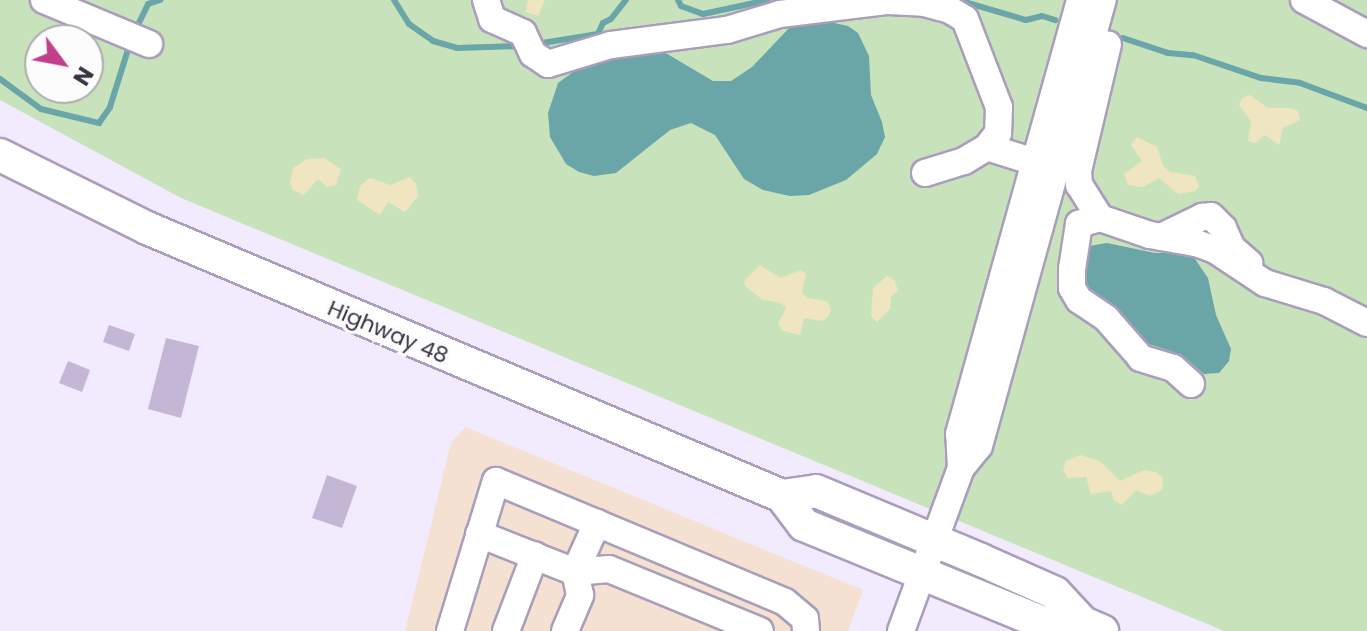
<!DOCTYPE html>
<html>
<head>
<meta charset="utf-8">
<style>
  body { margin:0 }
  #map { position:relative; width:1367px; height:631px; overflow:hidden; background:#f2ebfe; font-family:Poppins,sans-serif }
  div>[style] { position:absolute }
  .commercial>* { inset:0; background:#f4e1d1 }
  .green>* { inset:0; background:#c8e3bc }
  .sand>* { inset:0; background:#efe5c0 }
  .water>* { inset:0; background:#6aa5a8 }
  .stream>* { height:6px; margin:-3px; padding:0 3px; transform-origin:3px; border-radius:3px; background:#6aa5a8 }
  .building>* { inset:0; background:#c3b7d5 }
  .roads { filter:drop-shadow(2px 0 #a99ebb) drop-shadow(-2px 0 #a99ebb) drop-shadow(0 2px #a99ebb) drop-shadow(0 -2px #a99ebb) }
  .minor>* { height:26px; margin:-13px; padding:0 13px; transform-origin:13px; border-radius:13px; background:#fff }
  .major>* { height:32px; margin:-16px; padding:0 16px; transform-origin:16px; border-radius:16px; background:#fff }
  span { translate:-50% -50%; white-space:nowrap; text-align:center; line-height:1.15; -webkit-text-stroke:7px #fcfcfc; paint-order:stroke }
  .street-label { font-size:22px; color:#393440 }
  .north { position:absolute; left:24px; top:24px; width:80px; height:80px; box-sizing:border-box; background:#fcfcfc; border:2px solid #aeacb1; border-radius:50%; rotate:122deg; font-size:22px; font-weight:700; line-height:32px; text-align:center; color:#393440 }
  .north::after { content:''; display:block; margin:auto; width:28px; height:36px; background:#c1408a; clip-path:polygon(50% 0,100% 100%,50% 72%,0 100%) }
</style>
</head>
<body>
<div id="map">
  <div class="commercial">
    <i style="clip-path:polygon(465px 427px,863px 590px,848px 631px,405px 631px,451px 443px)"></i>
  </div>
  <div class="green">
    <i style="clip-path:polygon(evenodd,0 0,1367px 0,1367px 631px,1224px 631px,181px 198px,0 100px,0 0,40px 40px,88px 40px,88px 88px,40px 88px,40px 40px)"></i>
  </div>
  <div class="sand">
    <i style="clip-path:polygon(528px 0,545px 0,538px 16px,526px 12px)"></i>
    <i style="clip-path:polygon(1250px 95px,1268px 108px,1291px 108px,1298px 111px,1300px 120px,1283px 128px,1279px 145px,1265px 135px,1255px 143px,1248px 141px,1251px 121px,1239px 105px,1242px 98px)"></i>
    <i style="clip-path:polygon(1137px 137px,1157px 147px,1163px 165px,1170px 172px,1195px 176px,1199px 186px,1196px 191px,1178px 194px,1159px 178px,1143px 187px,1128px 185px,1124px 174px,1142px 161px,1131px 145px)"></i>
    <i style="clip-path:polygon(324px 158px,341px 169px,336px 185px,327px 187px,318px 179px,304px 195px,293px 190px,290px 183px,293px 168px,307px 159px)"></i>
    <i style="clip-path:polygon(410px 177px,416px 184px,418px 196px,405px 212px,388px 202px,380px 215px,357px 200px,360px 186px,370px 178px,390px 185px)"></i>
    <i style="clip-path:polygon(760px 265px,781px 278px,801px 270px,806px 274px,802px 292px,807px 298px,827px 301px,831px 310px,828px 317px,822px 321px,804px 318px,800px 335px,783px 331px,778px 323px,786px 308px,781px 303px,763px 300px,745px 286px,744px 281px)"></i>
    <i style="clip-path:polygon(887px 276px,894px 280px,898px 290px,891px 297px,890px 309px,877px 322px,871px 316px,873px 288px)"></i>
    <i style="clip-path:polygon(1081px 455px,1101px 462px,1120px 481px,1144px 470px,1156px 472px,1163px 478px,1162px 490px,1150px 496px,1136px 490px,1122px 505px,1114px 500px,1111px 491px,1091px 494px,1086px 477px,1068px 478px,1063px 470px,1066px 461px)"></i>
  </div>
  <div class="water">
    <i style="clip-path:polygon(815px 19px,848px 26px,858px 33px,869px 56px,871px 95px,882px 122px,885px 137px,877px 154px,846px 180px,809px 195px,790px 196px,763px 190px,744px 179px,715px 135px,691px 123px,670px 130px,616px 173px,594px 176px,579px 172px,566px 164px,550px 137px,548px 113px,558px 83px,580px 67px,609px 56px,649px 50px,664px 52px,713px 81px,731px 81px,752px 67px,792px 25px)"></i>
    <i style="clip-path:polygon(1107px 243px,1155px 253px,1182px 253px,1193px 256px,1208px 278px,1216px 315px,1231px 349px,1229px 361px,1219px 373px,1204px 374px,1182px 355px,1140px 341px,1083px 289px,1080px 259px,1089px 246px)"></i>
  </div>
  <div class="stream">
    <i style="left:394px;top:0;width:28px;rotate:58deg"></i>
    <i style="left:409px;top:24px;width:29px;rotate:35deg"></i>
    <i style="left:433px;top:41px;width:25px;rotate:16deg"></i>
    <i style="left:457px;top:48px;width:64px;rotate:-1.8deg"></i>
    <i style="left:678px;top:0;width:7px;rotate:63deg"></i>
    <i style="left:681px;top:6px;width:23px;rotate:20deg"></i>
    <i style="left:703px;top:14px;width:66px;rotate:-12.2deg"></i>
    <i style="left:958px;top:0;width:71px;rotate:16.4deg"></i>
    <i style="left:1026px;top:20px;width:16px;rotate:-14deg"></i>
    <i style="left:1042px;top:16px;width:14px;rotate:17deg"></i>
    <i style="left:134px;top:33px;width:32px;rotate:-64deg"></i>
    <i style="left:148px;top:4px;width:13px;rotate:-18deg"></i>
    <i style="left:1123px;top:38px;width:47px;rotate:18.4deg"></i>
    <i style="left:1168px;top:53px;width:25px;rotate:5deg"></i>
    <i style="left:1193px;top:55px;width:72px;rotate:18.7deg"></i>
    <i style="left:1261px;top:78px;width:39px;rotate:7deg"></i>
    <i style="left:1300px;top:83px;width:72px;rotate:20.5deg"></i>
    <i style="left:536px;top:44px;width:63px;rotate:-9.2deg"></i>
    <i style="left:598px;top:34px;width:12px;rotate:-66deg"></i>
    <i style="left:603px;top:23px;width:9px;rotate:-27deg"></i>
    <i style="left:611px;top:19px;width:24px;rotate:-52deg"></i>
    <i style="left:0;top:79px;width:51px;rotate:36.2deg"></i>
    <i style="left:41px;top:109px;width:60px;rotate:13.6deg"></i>
    <i style="left:99px;top:123px;width:19px;rotate:-55deg"></i>
    <i style="left:110px;top:107px;width:67px;rotate:-72.6deg"></i>
  </div>
  <div class="building">
    <i style="clip-path:polygon(109px 325px,135px 334px,129px 351px,103px 342px)"></i>
    <i style="clip-path:polygon(166px 338px,199px 346px,181px 418px,148px 409px)"></i>
    <i style="clip-path:polygon(68px 361px,90px 370px,82px 392px,59px 383px)"></i>
    <i style="clip-path:polygon(327px 475px,357px 486px,342px 528px,312px 518px)"></i>
  </div>
  <div class="roads">
    <div class="minor">
      <i style="left:44px;top:0;width:114px;rotate:22.7deg"></i>
      <i style="left:486px;top:0;width:20px;rotate:72deg"></i>
      <i style="left:492px;top:19px;width:34px;rotate:24deg"></i>
      <i style="left:523px;top:33px;width:23px;rotate:65deg"></i>
      <i style="left:533px;top:54px;width:18px;rotate:34deg"></i>
      <i style="left:548px;top:64px;width:66px;rotate:-16.8deg"></i>
      <i style="left:611px;top:45px;width:117px;rotate:-7.4deg"></i>
      <i style="left:727px;top:30px;width:55px;rotate:-16.8deg"></i>
      <i style="left:780px;top:14px;width:109px;rotate:-6.9deg"></i>
      <i style="left:888px;top:1px;width:36px;rotate:3deg"></i>
      <i style="left:924px;top:3px;width:27px;rotate:15deg"></i>
      <i style="left:950px;top:10px;width:17px;rotate:31deg"></i>
      <i style="left:965px;top:19px;width:94px;rotate:68.9deg"></i>
      <i style="left:999px;top:107px;width:26px;rotate:92deg"></i>
      <i style="left:998px;top:133px;width:18px;rotate:128deg"></i>
      <i style="left:1304px;top:0;width:72px;rotate:28.4deg"></i>
      <i style="left:925px;top:173px;width:41px;rotate:-17.1deg"></i>
      <i style="left:964px;top:161px;width:27px;rotate:-31deg"></i>
      <i style="left:987px;top:147px;width:66px;rotate:17.6deg"></i>
      <i style="left:1100px;top:218px;width:39px;rotate:-122deg"></i>
      <i style="left:1079px;top:185px;width:14px;rotate:-94deg"></i>
      <i style="left:1078px;top:171px;width:130px;rotate:-76.7deg"></i>
      <i style="left:1161px;top:237px;width:46px;rotate:-26deg"></i>
      <i style="left:1202px;top:217px;width:9px;rotate:-6deg"></i>
      <i style="left:1211px;top:216px;width:17px;rotate:45deg"></i>
      <i style="left:1223px;top:228px;width:22px;rotate:66deg"></i>
      <i style="left:1232px;top:248px;width:23px;rotate:41deg"></i>
      <i style="left:1191px;top:384px;width:24px;rotate:-138deg"></i>
      <i style="left:1173px;top:368px;width:34px;rotate:-163deg"></i>
      <i style="left:1141px;top:358px;width:53px;rotate:-131.2deg"></i>
      <i style="left:1106px;top:318px;width:32px;rotate:-146deg"></i>
      <i style="left:1079px;top:300px;width:14px;rotate:-120deg"></i>
      <i style="left:1072px;top:288px;width:19px;rotate:-90deg"></i>
      <i style="left:1072px;top:269px;width:46px;rotate:-81.2deg"></i>
      <i style="left:1079px;top:224px;width:22px;rotate:-16deg"></i>
      <i style="left:1100px;top:218px;width:53px;rotate:18.8deg"></i>
      <i style="left:1150px;top:235px;width:47px;rotate:9.9deg"></i>
      <i style="left:1196px;top:243px;width:20px;rotate:20deg"></i>
      <i style="left:1215px;top:250px;width:60px;rotate:33.4deg"></i>
      <i style="left:1265px;top:283px;width:62px;rotate:17deg"></i>
      <i style="left:1324px;top:301px;width:48px;rotate:27.1deg"></i>
      <i style="left:961px;top:468px;width:34px;rotate:-93deg"></i>
      <i style="left:959px;top:434px;width:451px;rotate:-74.4deg"></i>
      <i style="left:479px;top:534px;width:103px;rotate:21.6deg"></i>
      <i style="left:575px;top:572px;width:34px;rotate:-5deg"></i>
      <i style="left:609px;top:569px;width:163px;rotate:22.3deg"></i>
      <i style="left:450px;top:631px;width:157px;rotate:-73deg"></i>
      <i style="left:496px;top:481px;width:313px;rotate:22.7deg"></i>
      <i style="left:785px;top:602px;width:26px;rotate:40deg"></i>
      <i style="left:805px;top:619px;width:12px;rotate:85deg"></i>
      <i style="left:506px;top:631px;width:81px;rotate:-69.1deg"></i>
      <i style="left:565px;top:631px;width:39px;rotate:-67deg"></i>
      <i style="left:580px;top:595px;width:24px;rotate:-102deg"></i>
      <i style="left:575px;top:572px;width:54px;rotate:-65.8deg"></i>
      <i style="left:901px;top:631px;width:174px;rotate:-69.8deg"></i>
      <i style="left:961px;top:468px;width:28px;rotate:-51deg"></i>
      <i style="left:979px;top:446px;width:463px;rotate:-74.5deg"></i>
    </div>
    <div class="major">
      <i style="left:0;top:155px;width:164px;rotate:26.4deg"></i>
      <i style="left:147px;top:228px;width:689px;rotate:22.88deg"></i>
      <i style="left:782px;top:496px;width:36px;rotate:53deg"></i>
      <i style="left:804px;top:525px;width:258px;rotate:22.3deg"></i>
      <i style="left:1043px;top:623px;width:40px"></i>
      <i style="left:1083px;top:623px;width:21px;rotate:23deg"></i>
      <i style="left:782px;top:496px;width:34px;rotate:-8deg"></i>
      <i style="left:816px;top:491px;width:179px;rotate:22.7deg"></i>
      <i style="left:981px;top:560px;width:81px;rotate:24deg"></i>
      <i style="left:1055px;top:593px;width:41px;rotate:47deg"></i>
    </div>
  </div>
  <div class="street-label">
    <span style="left:388px;top:332px;rotate:23deg">Highway 48</span>
  </div>
  <div class="north">N</div>
</div>
</body>
</html>
